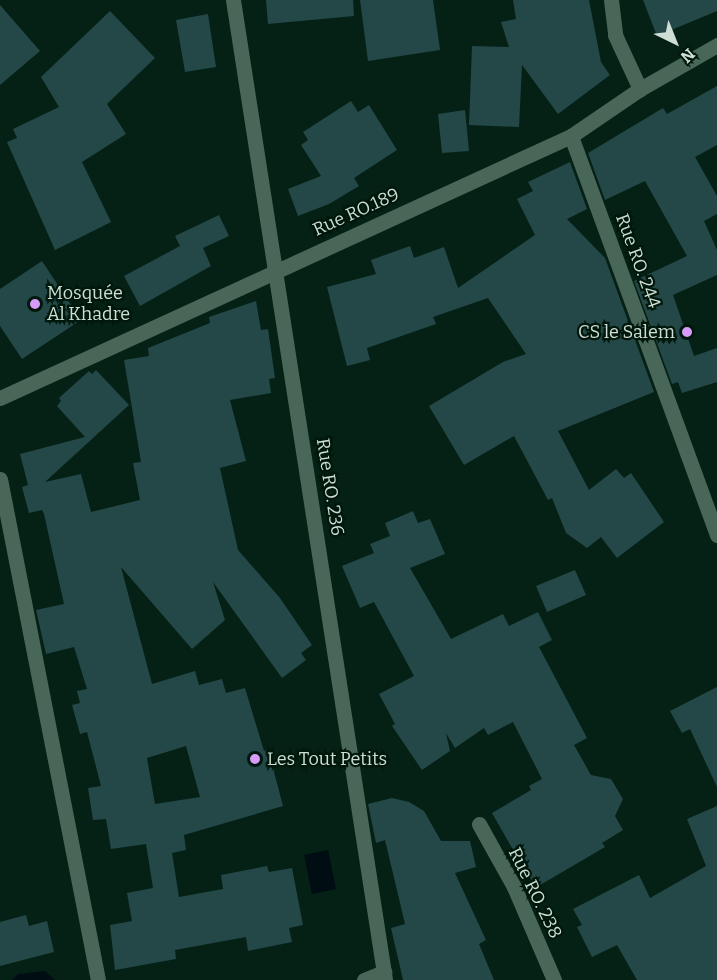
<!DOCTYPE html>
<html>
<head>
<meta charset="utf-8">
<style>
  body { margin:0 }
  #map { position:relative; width:717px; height:980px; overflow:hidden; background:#052115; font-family:Bitter,serif }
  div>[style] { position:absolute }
  .water>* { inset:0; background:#000d12 }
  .building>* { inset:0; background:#234847 }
  .street>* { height:15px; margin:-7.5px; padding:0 7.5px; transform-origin:7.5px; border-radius:7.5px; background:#496758 }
  .secondary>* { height:15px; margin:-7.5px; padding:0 7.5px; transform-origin:7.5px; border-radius:7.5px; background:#496758 }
  .dots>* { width:16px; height:16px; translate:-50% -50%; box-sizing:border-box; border:3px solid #00180c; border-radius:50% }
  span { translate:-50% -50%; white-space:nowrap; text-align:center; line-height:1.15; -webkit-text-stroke:4.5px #00180c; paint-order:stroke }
  .street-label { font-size:18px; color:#ceded5 }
  .poi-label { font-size:18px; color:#ceded5 }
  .left { translate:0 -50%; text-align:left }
  .right { translate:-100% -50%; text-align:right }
  .north { position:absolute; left:645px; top:12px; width:60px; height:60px; -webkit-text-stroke:4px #00180c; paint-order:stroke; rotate:137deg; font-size:16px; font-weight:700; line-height:24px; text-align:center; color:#ceded5 }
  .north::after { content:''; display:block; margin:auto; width:21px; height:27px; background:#ceded5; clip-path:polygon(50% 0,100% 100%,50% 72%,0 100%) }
</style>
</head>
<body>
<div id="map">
  <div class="water">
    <i style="clip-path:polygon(328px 850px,336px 889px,312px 894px,304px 855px)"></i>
    <i style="clip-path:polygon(45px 971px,55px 980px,12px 980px,18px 974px)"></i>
  </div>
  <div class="building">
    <i style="clip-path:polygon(266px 0,353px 0,354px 16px,268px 24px)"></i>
    <i style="clip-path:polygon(360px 0,433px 0,440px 50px,368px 61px)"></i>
    <i style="clip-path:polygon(513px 0,589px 0,601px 62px,610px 75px,558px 114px,522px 65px,519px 127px,469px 125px,472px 46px,509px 47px,501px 22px,516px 19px)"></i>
    <i style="clip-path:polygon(643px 0,717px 0,717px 11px,657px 36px)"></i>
    <i style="clip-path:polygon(0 5px,40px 51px,0 85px)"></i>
    <i style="clip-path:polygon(110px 11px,155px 58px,107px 104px,126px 134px,82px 162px,111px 222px,55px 250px,7px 142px,17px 138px,13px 129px,59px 107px,41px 77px)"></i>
    <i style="clip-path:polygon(208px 14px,216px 67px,185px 72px,176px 20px)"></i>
    <i style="clip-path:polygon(717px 86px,717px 145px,695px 157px,717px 196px,717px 214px,704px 221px,717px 250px,717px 275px,673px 295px,694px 356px,717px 348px,717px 382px,682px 393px,678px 382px,672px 384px,634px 281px,687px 256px,645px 181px,605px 200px,588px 153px,663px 108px,667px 114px)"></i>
    <i style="clip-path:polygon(351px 101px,358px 112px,369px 105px,397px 150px,354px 178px,359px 186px,329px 204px,298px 216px,288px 189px,321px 176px,301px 145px,308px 140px,303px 132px)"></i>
    <i style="clip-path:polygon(465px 110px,469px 151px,442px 153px,438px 114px)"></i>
    <i style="clip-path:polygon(570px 162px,587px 209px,567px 219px,605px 258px,654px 392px,558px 431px,589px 490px,616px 469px,624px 478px,631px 473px,664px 522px,617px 558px,601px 537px,587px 548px,566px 533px,552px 498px,548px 500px,514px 436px,464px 465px,429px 406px,503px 362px,526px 354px,488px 298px,433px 317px,436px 324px,367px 348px,370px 360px,347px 366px,327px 287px,376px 274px,371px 260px,410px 246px,414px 258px,444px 247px,458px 288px,535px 235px,517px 199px,533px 191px,528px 182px)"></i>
    <i style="clip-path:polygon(219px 215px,229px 236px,203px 248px,211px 266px,140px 306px,124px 276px,180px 246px,175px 236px)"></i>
    <i style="clip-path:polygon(42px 261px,81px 320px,22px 359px,0 326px,0 289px)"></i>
    <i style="clip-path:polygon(evenodd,256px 301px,261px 330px,268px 329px,275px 378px,269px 379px,271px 393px,230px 400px,246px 461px,220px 468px,238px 550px,280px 598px,312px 645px,301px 653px,306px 660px,282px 678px,213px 582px,225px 620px,192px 649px,121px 567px,152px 684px,195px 671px,199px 685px,222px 679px,226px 693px,245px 688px,264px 751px,268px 749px,283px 806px,184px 835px,186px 850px,172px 853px,179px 897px,223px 889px,221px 875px,267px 866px,269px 872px,292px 868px,303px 925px,289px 928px,292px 942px,248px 951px,246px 937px,175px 950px,176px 959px,115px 970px,110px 925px,132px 921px,127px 893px,153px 888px,146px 844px,111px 849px,106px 819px,93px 820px,88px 788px,101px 786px,87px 732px,80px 734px,72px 705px,80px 703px,77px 691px,87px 689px,74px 647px,46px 654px,36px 610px,64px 604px,44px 514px,42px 510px,29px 513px,22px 487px,28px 485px,20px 454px,85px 437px,57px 406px,61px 401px,59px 398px,89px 371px,92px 374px,96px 370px,129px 405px,45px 482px,81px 474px,91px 512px,140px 500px,133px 463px,141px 462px,124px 360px,149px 356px,148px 348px,210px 323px,209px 317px,256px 301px,186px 746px,200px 797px,155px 804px,147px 758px,186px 746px)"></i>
    <i style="clip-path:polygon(413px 511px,418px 523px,430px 519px,445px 554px,410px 568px,451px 639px,503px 614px,509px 626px,538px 612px,552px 640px,539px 647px,587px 738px,574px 745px,591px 775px,611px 779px,623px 799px,615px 816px,623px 830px,602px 843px,605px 847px,535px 888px,492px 813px,531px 790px,529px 786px,542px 779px,513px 722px,488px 735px,484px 728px,455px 748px,446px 733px,450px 751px,422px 770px,392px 726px,395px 724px,379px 694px,414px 676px,374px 602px,360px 608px,342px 566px,374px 553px,370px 544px,390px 536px,385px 523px)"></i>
    <i style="clip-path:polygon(575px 570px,586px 595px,547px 612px,536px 586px)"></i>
    <i style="clip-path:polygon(717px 687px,717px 787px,690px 729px,682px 733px,670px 711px)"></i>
    <i style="clip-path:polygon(392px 798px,409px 802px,424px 811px,441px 841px,470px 841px,476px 867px,455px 873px,486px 940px,479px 944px,494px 980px,403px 980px,391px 928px,405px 924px,385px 840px,376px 843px,368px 804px)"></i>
    <i style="clip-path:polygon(717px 806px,717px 980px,637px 980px,617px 945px,592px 957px,577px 927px,582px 925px,573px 909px,639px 875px,650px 898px,706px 866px,687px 819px)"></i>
    <i style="clip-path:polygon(26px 915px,29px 926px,47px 921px,54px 952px,0 966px,0 922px)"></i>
  </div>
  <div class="street">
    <i style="left:611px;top:0;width:35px;rotate:83deg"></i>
    <i style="left:615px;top:35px;width:60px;rotate:65.2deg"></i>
    <i style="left:571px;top:136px;width:425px;rotate:69.9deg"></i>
    <i style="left:0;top:398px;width:628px;rotate:-24.65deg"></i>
    <i style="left:571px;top:136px;width:83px;rotate:-34.3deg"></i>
    <i style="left:640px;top:89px;width:89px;rotate:-29.7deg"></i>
    <i style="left:0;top:479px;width:510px;rotate:78.93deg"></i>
    <i style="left:479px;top:824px;width:72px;rotate:60.9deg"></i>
    <i style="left:514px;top:887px;width:101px;rotate:66.7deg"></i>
    <i style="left:364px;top:980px;width:22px;rotate:-22deg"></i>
  </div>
  <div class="secondary">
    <i style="left:233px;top:0;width:992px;rotate:81.18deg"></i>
  </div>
  <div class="dots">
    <i style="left:35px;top:304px;background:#d79bf9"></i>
    <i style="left:687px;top:332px;background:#d79bf9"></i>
    <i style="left:255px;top:759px;background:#d79bf9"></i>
  </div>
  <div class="street-label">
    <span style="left:356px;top:212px;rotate:-24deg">Rue RO.189</span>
    <span style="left:638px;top:261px;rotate:70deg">Rue RO. 244</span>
    <span style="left:330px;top:487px;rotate:81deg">Rue RO. 236</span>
    <span style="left:535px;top:893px;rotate:64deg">Rue RO. 238</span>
  </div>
  <div class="poi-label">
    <span class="left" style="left:47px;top:304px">Mosquée<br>Al Khadre</span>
    <span class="right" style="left:675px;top:332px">CS le Salem</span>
    <span class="left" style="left:267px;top:759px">Les Tout Petits</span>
  </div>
  <div class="north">N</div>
</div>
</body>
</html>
